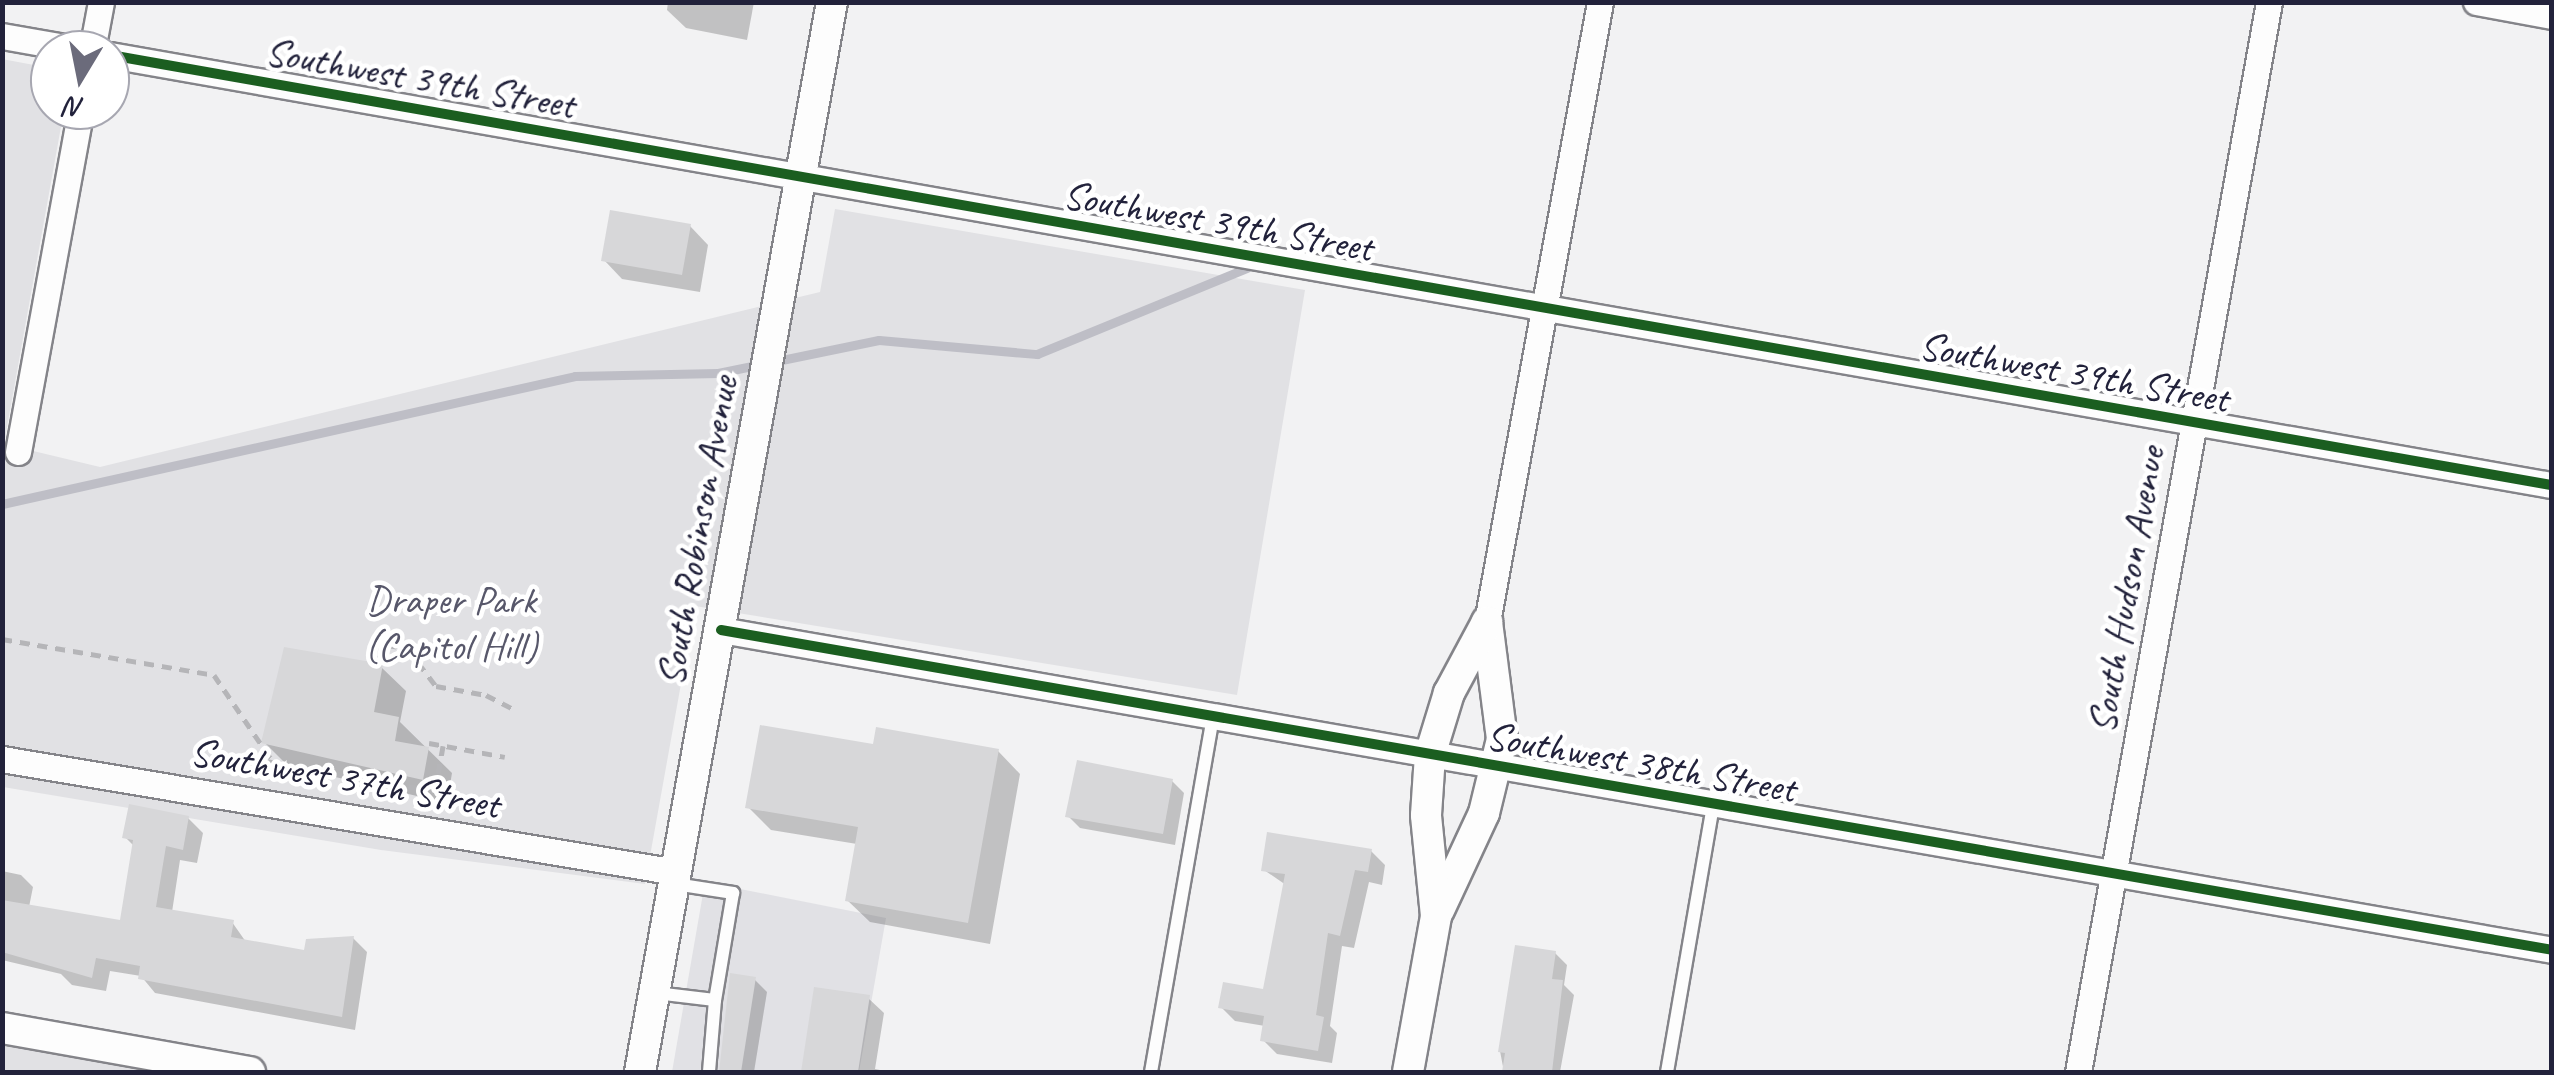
<!DOCTYPE html>
<html>
<head>
<meta charset="utf-8">
<style>
  body { margin:0 }
  #map { position:relative; width:2554px; height:1075px; overflow:hidden; background:#f2f2f3; font-family:Caveat,sans-serif }
  div>[style] { position:absolute }
  .built>* { inset:0; background:#e1e1e5 }
  .green>* { inset:0; background:#e1e1e4 }
  .shadow>* { inset:0; background:#0003 }
  .stream>* { height:9px; margin:-4.5px; padding:0 4.5px; transform-origin:4.5px; border-radius:4.5px; background:#bebec6 }
  .building>* { inset:0; background:#d7d7d9 }
  .path>* { height:5px; margin-top:-2.5px; transform-origin:0; background:repeating-linear-gradient(90deg,#b5b5b8 0 10px,transparent 0 18px) }
  .roads { filter:drop-shadow(2px 0 #848489) drop-shadow(-2px 0 #848489) drop-shadow(0 2px #848489) drop-shadow(0 -2px #848489) }
  .service>* { height:12px; margin:-6px; padding:0 6px; transform-origin:6px; border-radius:6px; background:#fdfdfd }
  .minor>* { height:25px; margin:-12.5px; padding:0 12.5px; transform-origin:12.5px; border-radius:12.5px; background:#fdfdfd }
  .tertiary>* { height:30px; margin:-15px; padding:0 15px; transform-origin:15px; border-radius:15px; background:#fdfdfd }
  .cycleway>* { height:10px; margin:-5px; padding:0 5px; transform-origin:5px; border-radius:5px; background:#1b5e20 }
  span { translate:-50% -50%; white-space:nowrap; text-align:center; line-height:1.15; -webkit-text-stroke:9px #fff; paint-order:stroke }
  .street-label { font-size:40px; color:#22223b }
  .park-label { font-size:40px; color:#57576a }
  .frame { position:absolute; inset:0; border:5px solid #22223b; pointer-events:none }
  .north { position:absolute; left:30px; top:30px; width:100px; height:100px; box-sizing:border-box; background:#fff; border:2px solid #a7a7b1; border-radius:50%; rotate:190deg; font-size:28px; font-weight:700; line-height:40px; text-align:center; color:#22223b }
  .north::after { content:''; display:block; margin:auto; width:35px; height:45px; background:#6b6b7b; clip-path:polygon(50% 0,100% 100%,50% 72%,0 100%) }
</style>
</head>
<body>
<div id="map">
  <div class="built">
    <i style="clip-path:polygon(705px 882px,886px 918px,859px 1072px,672px 1072px)"></i>
  </div>
  <div class="green">
    <i style="clip-path:polygon(2px 59px,50px 68px,50px 110px,64px 110px,4px 444px,100px 467px,820px 292px,835px 209px,1305px 290px,1237px 695px,695px 606px,645px 884px,381px 850px,3px 787px)"></i>
    <i style="clip-path:polygon(2px 1044px,3px 1044px,165px 1072px,3px 1072px)"></i>
  </div>
  <div class="shadow">
    <i style="clip-path:polygon(668px 2px,754px 2px,747px 40px,686px 28px,667px 10px)"></i>
    <i style="clip-path:polygon(690px 226px,708px 245px,700px 292px,622px 279px,604px 260px)"></i>
    <i style="clip-path:polygon(381px 667px,406px 691px,400px 722px,452px 773px,447px 803px,288px 766px,264px 742px)"></i>
    <i style="clip-path:polygon(875px 747px,998px 751px,1020px 774px,990px 944px,870px 922px,847px 900px,857px 844px,771px 830px,748px 807px)"></i>
    <i style="clip-path:polygon(1172px 781px,1184px 793px,1175px 845px,1080px 828px,1068px 816px)"></i>
    <i style="clip-path:polygon(188px 818px,203px 833px,197px 863px,180px 860px,172px 912px,232px 922px,246px 942px,307px 952px,353px 938px,367px 952px,355px 1030px,155px 993px,141px 976px,110px 971px,106px 991px,72px 985px,61px 974px,2px 960px,2px 871px,21px 875px,33px 887px,29px 907px,122px 923px,134px 846px,125px 837px)"></i>
    <i style="clip-path:polygon(1371px 851px,1385px 865px,1382px 885px,1369px 882px,1354px 948px,1342px 946px,1330px 1026px,1337px 1033px,1332px 1063px,1277px 1054px,1263px 1040px,1265px 1026px,1235px 1021px,1221px 1007px,1265px 992px,1286px 885px,1264px 870px)"></i>
    <i style="clip-path:polygon(1555px 953px,1567px 965px,1564px 985px,1574px 995px,1560px 1072px,1504px 1072px,1500px 1051px)"></i>
    <i style="clip-path:polygon(755px 980px,767px 992px,754px 1072px,722px 1072px)"></i>
    <i style="clip-path:polygon(816px 990px,868px 998px,884px 1013px,875px 1069px,890px 1072px,803px 1072px)"></i>
  </div>
  <div class="stream">
    <i style="left:2px;top:504px;width:587px;rotate:-12.59deg"></i>
    <i style="left:575px;top:376px;width:143px;rotate:-1.2deg"></i>
    <i style="left:718px;top:373px;width:164px;rotate:-11.6deg"></i>
    <i style="left:879px;top:340px;width:159px;rotate:5.1deg"></i>
    <i style="left:1037px;top:354px;width:227px;rotate:-22.3deg"></i>
  </div>
  <div class="building">
    <i style="clip-path:polygon(610px 210px,691px 224px,682px 275px,601px 261px)"></i>
    <i style="clip-path:polygon(284px 647px,383px 664px,374px 712px,399px 717px,395px 741px,429px 747px,423px 780px,261px 743px)"></i>
    <i style="clip-path:polygon(760px 725px,873px 744px,876px 727px,999px 749px,968px 923px,845px 901px,858px 827px,745px 808px)"></i>
    <i style="clip-path:polygon(1077px 760px,1173px 779px,1163px 834px,1065px 817px)"></i>
    <i style="clip-path:polygon(129px 804px,189px 816px,183px 850px,166px 846px,156px 907px,234px 920px,231px 937px,304px 950px,306px 939px,354px 936px,342px 1017px,138px 979px,140px 966px,96px 958px,92px 978px,2px 952px,2px 900px,120px 920px,133px 840px,122px 838px)"></i>
    <i style="clip-path:polygon(1267px 832px,1372px 849px,1368px 872px,1355px 870px,1340px 936px,1328px 933px,1316px 1015px,1324px 1017px,1318px 1051px,1260px 1041px,1264px 1016px,1218px 1008px,1223px 982px,1263px 989px,1285px 874px,1261px 871px)"></i>
    <i style="clip-path:polygon(1515px 945px,1556px 951px,1552px 979px,1563px 980px,1552px 1072px,1502px 1072px,1505px 1053px,1498px 1052px)"></i>
    <i style="clip-path:polygon(730px 973px,756px 977px,741px 1072px,719px 1072px)"></i>
    <i style="clip-path:polygon(814px 987px,870px 995px,858px 1072px,801px 1072px)"></i>
  </div>
  <div class="path">
    <i style="left:2px;top:639px;width:215px;rotate:9.6deg"></i>
    <i style="left:214px;top:675px;width:128px;rotate:55.8deg"></i>
    <i style="left:387px;top:645px;width:20px;rotate:9deg"></i>
    <i style="left:407px;top:648px;width:48px;rotate:52.7deg"></i>
    <i style="left:436px;top:686px;width:51px;rotate:10.2deg"></i>
    <i style="left:486px;top:695px;width:30px;rotate:27deg"></i>
    <i style="left:429px;top:743px;width:77px;rotate:10.4deg"></i>
    <i style="left:249px;top:758px;width:189px;rotate:10.1deg"></i>
    <i style="left:435px;top:791px;width:46px;rotate:-79.9deg"></i>
  </div>
  <div class="roads">
    <div class="service">
      <i style="left:675px;top:884px;width:59px;rotate:8.8deg"></i>
      <i style="left:733px;top:893px;width:109px;rotate:99.5deg"></i>
      <i style="left:656px;top:993px;width:59px;rotate:6.8deg"></i>
      <i style="left:715px;top:1000px;width:72px;rotate:94.8deg"></i>
      <i style="left:1151px;top:1072px;width:361px;rotate:-80.1deg"></i>
      <i style="left:1667px;top:1072px;width:271px;rotate:-80.2deg"></i>
    </div>
    <div class="minor">
      <i style="left:2476px;top:2px;width:77px;rotate:10.4deg"></i>
      <i style="left:2px;top:36px;width:80px;rotate:10deg"></i>
      <i style="left:92px;top:50px;width:49px;rotate:-79.4deg"></i>
      <i style="left:110px;top:55px;width:2480px;rotate:9.99deg"></i>
      <i style="left:18px;top:452px;width:348px;rotate:-79.6deg"></i>
      <i style="left:1487px;top:622px;width:630px;rotate:-79.67deg"></i>
      <i style="left:721px;top:630px;width:1859px;rotate:9.91deg"></i>
      <i style="left:2px;top:759px;width:683px;rotate:9.52deg"></i>
      <i style="left:2078px;top:1072px;width:1087px;rotate:-79.88deg"></i>
    </div>
    <div class="tertiary">
      <i style="left:1439px;top:910px;width:107px;rotate:-65.1deg"></i>
      <i style="left:1484px;top:813px;width:76px;rotate:-76.3deg"></i>
      <i style="left:1502px;top:739px;width:118px;rotate:-97.3deg"></i>
      <i style="left:2px;top:1028px;width:252px;rotate:10.1deg"></i>
      <i style="left:640px;top:1072px;width:1087px;rotate:-79.83deg"></i>
      <i style="left:1408px;top:1072px;width:158px;rotate:-79.8deg"></i>
      <i style="left:1436px;top:916px;width:101px;rotate:-95.7deg"></i>
      <i style="left:1426px;top:815px;width:60px;rotate:-86.2deg"></i>
      <i style="left:1430px;top:755px;width:65px;rotate:-73deg"></i>
      <i style="left:1449px;top:693px;width:81px;rotate:-61.8deg"></i>
    </div>
  </div>
  <div class="cycleway">
    <i style="left:110px;top:55px;width:2480px;rotate:9.99deg"></i>
    <i style="left:721px;top:630px;width:1859px;rotate:9.91deg"></i>
  </div>
  <div class="street-label">
    <span style="left:420px;top:78px;rotate:10deg">Southwest 39th Street</span>
    <span style="left:1218px;top:221px;rotate:10deg">Southwest 39th Street</span>
    <span style="left:2074px;top:372px;rotate:10deg">Southwest 39th Street</span>
    <span style="left:697px;top:531px;rotate:-80deg">South Robinson Avenue</span>
    <span style="left:2126px;top:590px;rotate:-80deg">South Hudson Avenue</span>
    <span style="left:1641px;top:762px;rotate:10deg">Southwest 38th Street</span>
    <span style="left:345px;top:778px;rotate:10deg">Southwest 37th Street</span>
  </div>
  <div class="park-label">
    <span style="left:451px;top:623px">Draper Park<br>(Capitol Hill)</span>
  </div>
  <div class="frame"></div>
  <div class="north">N</div>
</div>
</body>
</html>
